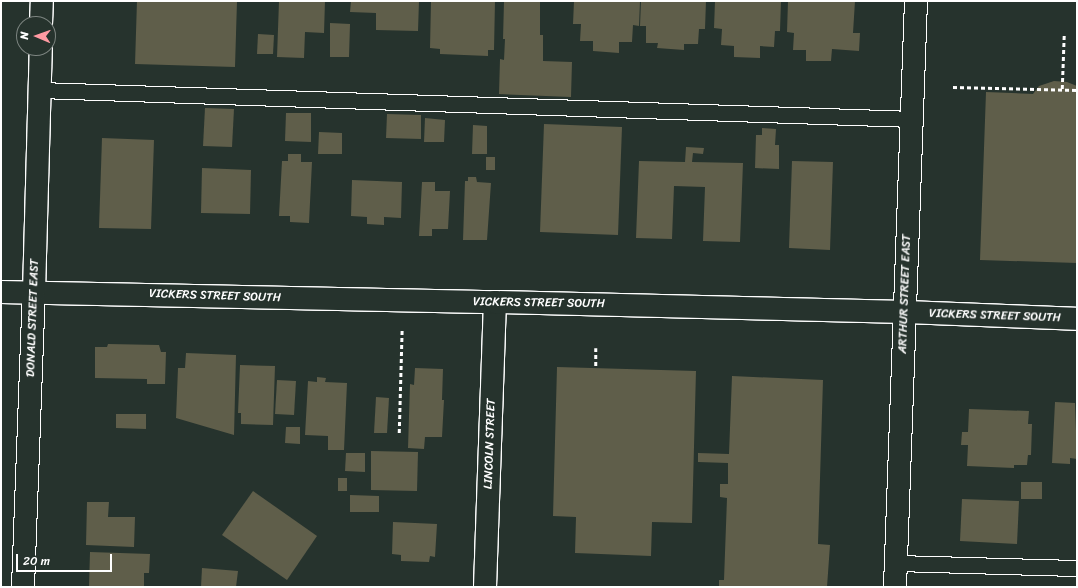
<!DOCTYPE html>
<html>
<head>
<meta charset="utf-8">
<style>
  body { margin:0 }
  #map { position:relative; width:1078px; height:588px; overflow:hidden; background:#26332d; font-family:Sriracha,sans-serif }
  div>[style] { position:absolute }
  .building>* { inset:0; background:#5f5e4a }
  .path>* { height:2.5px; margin-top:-1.25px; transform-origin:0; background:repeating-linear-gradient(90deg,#fff 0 4px,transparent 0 7px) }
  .roads { filter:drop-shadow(1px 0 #fff) drop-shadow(-1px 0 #fff) drop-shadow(0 1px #fff) drop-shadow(0 -1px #fff) }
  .lane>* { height:15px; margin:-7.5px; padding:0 7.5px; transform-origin:7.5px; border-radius:7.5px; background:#26332d }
  .street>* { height:22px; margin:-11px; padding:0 11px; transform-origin:11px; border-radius:11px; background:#26332d }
  .secondary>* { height:22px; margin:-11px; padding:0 11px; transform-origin:11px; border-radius:11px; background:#26332d }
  span { translate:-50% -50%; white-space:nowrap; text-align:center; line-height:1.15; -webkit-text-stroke:3.5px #26332d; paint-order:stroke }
  .street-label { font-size:12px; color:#fff }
  .frame { position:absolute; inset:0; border:2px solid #fff; pointer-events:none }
  .north { position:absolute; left:16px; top:16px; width:40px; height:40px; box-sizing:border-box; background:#26332d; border:1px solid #7d8581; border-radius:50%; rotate:272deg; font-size:11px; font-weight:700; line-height:16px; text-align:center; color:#fff }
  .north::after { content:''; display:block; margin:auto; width:14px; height:18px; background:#ff9aa2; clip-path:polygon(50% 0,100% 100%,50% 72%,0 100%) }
  .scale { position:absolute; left:16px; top:554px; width:96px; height:18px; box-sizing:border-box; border:2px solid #fff; border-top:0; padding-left:5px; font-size:12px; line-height:14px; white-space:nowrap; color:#fff; -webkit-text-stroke:3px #26332d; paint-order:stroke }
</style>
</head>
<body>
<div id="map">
  <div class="building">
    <i style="clip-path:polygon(137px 1px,237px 1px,235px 67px,135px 64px)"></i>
    <i style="clip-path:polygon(279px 1px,325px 1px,324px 33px,305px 32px,304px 58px,277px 57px)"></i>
    <i style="clip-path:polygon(351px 1px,419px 1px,418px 31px,376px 30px,376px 13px,350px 12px)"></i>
    <i style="clip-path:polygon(431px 1px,495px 1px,494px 50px,488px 50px,488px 56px,440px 54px,440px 49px,430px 48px)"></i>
    <i style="clip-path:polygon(504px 1px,540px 1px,540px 35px,543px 35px,543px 61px,572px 62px,571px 97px,499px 94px,500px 59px,504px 60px,505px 39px,503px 39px)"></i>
    <i style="clip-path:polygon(574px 1px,640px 1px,639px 26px,633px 25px,632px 42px,619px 42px,619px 53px,593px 51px,593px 41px,580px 41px,581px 24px,573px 24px)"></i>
    <i style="clip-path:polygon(641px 1px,706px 1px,705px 29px,699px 29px,698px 44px,684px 44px,684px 50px,657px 48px,658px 43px,646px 43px,646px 26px,640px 26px)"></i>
    <i style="clip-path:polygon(715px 1px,781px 1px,780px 31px,775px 31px,774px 47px,760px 46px,760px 58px,734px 57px,734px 46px,721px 45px,722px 29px,714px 28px)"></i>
    <i style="clip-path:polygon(788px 1px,855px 1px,853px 33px,860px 33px,859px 51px,832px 49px,831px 61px,806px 61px,806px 50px,793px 50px,794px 33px,787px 32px)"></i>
    <i style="clip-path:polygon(330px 23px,350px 24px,349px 57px,330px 57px)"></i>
    <i style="clip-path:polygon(258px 34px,274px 35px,273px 54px,257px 54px)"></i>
    <i style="clip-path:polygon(1054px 81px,1067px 82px,1077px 86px,1077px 263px,980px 260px,986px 92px,1033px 94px,1039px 86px)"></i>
    <i style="clip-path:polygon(205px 108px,234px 109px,232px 147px,203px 146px)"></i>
    <i style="clip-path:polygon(286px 113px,311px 113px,311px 142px,285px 141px)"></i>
    <i style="clip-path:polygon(387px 114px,421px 115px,421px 139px,386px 138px)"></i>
    <i style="clip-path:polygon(425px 118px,445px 120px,444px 142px,424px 142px)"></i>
    <i style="clip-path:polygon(544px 124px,622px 127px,618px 235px,540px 232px)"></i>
    <i style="clip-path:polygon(473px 125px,487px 126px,487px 154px,472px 154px)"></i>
    <i style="clip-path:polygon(762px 128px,776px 129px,775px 145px,779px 145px,779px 169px,755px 168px,756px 135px,762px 135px)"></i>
    <i style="clip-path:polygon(319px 132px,342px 133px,342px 154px,318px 154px)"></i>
    <i style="clip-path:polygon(102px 138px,154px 140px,151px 229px,99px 228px)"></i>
    <i style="clip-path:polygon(686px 147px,704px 148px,703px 154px,693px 153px,692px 162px,743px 163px,740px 242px,703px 241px,705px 187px,674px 186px,672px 239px,636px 238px,639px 161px,685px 162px)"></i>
    <i style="clip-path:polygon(288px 154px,301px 154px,301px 162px,312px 162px,309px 223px,290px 222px,290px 216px,279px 216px,282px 161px,288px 161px)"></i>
    <i style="clip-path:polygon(486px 157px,495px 157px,495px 170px,486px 170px)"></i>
    <i style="clip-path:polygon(792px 161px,833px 162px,830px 250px,789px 248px)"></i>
    <i style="clip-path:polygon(202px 168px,251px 170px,250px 214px,201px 213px)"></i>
    <i style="clip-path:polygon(468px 177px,476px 177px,477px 182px,491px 183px,487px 240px,463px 240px,465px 181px,468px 181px)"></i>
    <i style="clip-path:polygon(352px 180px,402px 182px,401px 218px,384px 217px,384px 225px,367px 224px,367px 217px,351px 216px)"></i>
    <i style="clip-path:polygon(422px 182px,435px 182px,435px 191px,450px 191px,448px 229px,432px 229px,432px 236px,419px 236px)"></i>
    <i style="clip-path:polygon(108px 344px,159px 345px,161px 352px,166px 352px,165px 384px,147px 384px,147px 379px,95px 378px,95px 347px,107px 347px)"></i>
    <i style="clip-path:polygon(186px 353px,236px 355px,234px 435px,176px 418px,178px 368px,185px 368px)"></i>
    <i style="clip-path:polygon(240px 365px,275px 366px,273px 425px,241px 424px,241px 413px,238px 413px)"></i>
    <i style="clip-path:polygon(557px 367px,696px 371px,692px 523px,652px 522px,651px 556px,575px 553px,576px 517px,553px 516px)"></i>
    <i style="clip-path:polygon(415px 368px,443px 369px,442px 400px,444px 400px,442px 437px,425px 437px,424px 449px,408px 448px,410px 384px,414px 385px)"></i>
    <i style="clip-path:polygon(732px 376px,823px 380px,818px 544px,830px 545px,827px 587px,719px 587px,719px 580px,724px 580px,727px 498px,720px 497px,720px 484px,728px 484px,728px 463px,698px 462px,698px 453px,729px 454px)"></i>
    <i style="clip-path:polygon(317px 377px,326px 378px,325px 382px,347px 383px,344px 450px,328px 450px,328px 436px,305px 435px,308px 381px,317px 382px)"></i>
    <i style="clip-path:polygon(277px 380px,296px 381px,294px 415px,275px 414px)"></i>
    <i style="clip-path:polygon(376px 397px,389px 398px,387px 433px,374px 433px)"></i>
    <i style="clip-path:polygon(1055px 402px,1075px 403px,1077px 459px,1070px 458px,1070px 464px,1052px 463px)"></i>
    <i style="clip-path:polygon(969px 409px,1029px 411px,1028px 424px,1032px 424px,1031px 455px,1028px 455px,1027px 465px,1014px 465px,1014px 468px,967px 466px,968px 445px,961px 445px,962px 432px,968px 432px)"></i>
    <i style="clip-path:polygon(116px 414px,146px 414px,146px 429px,116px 428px)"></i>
    <i style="clip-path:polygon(286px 427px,300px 427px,300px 444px,285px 443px)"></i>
    <i style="clip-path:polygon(371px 451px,418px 452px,417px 491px,371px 490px)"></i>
    <i style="clip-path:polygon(346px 453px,365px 453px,365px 472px,345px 471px)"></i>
    <i style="clip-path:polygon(338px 478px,347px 478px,347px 491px,338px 491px)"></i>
    <i style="clip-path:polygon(1021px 482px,1042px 482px,1042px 499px,1021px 499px)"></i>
    <i style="clip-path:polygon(253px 491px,317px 536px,287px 580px,222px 535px)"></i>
    <i style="clip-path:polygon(350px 495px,379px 496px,379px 512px,350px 512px)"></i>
    <i style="clip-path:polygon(962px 499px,1019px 501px,1017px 544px,960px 541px)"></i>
    <i style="clip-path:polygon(87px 502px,109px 502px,108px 517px,135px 517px,134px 547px,86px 545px)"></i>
    <i style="clip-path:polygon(393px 522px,437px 524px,435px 557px,430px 556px,429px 562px,401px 561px,401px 555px,392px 554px)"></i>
    <i style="clip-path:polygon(90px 552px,150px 554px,149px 573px,144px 573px,144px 587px,89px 587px)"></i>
    <i style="clip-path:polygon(202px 568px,238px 571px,236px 587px,201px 587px)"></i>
  </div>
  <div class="path">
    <i style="left:953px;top:87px;width:124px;rotate:1.4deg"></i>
    <i style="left:1062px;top:89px;width:55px;rotate:-87.9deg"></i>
    <i style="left:596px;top:348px;width:18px;rotate:90deg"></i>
    <i style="left:399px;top:433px;width:105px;rotate:-88.4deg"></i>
  </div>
  <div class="roads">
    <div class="lane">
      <i style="left:39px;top:90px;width:873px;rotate:1.9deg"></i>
      <i style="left:896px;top:563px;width:181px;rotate:1.6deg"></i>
    </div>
    <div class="street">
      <i style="left:905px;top:312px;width:172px;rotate:2.3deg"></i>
      <i style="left:23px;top:587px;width:295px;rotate:-87.9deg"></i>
      <i style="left:485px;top:587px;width:285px;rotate:-88deg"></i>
    </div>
    <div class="secondary">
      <i style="left:41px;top:24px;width:23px;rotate:-88deg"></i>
      <i style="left:1px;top:292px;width:494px;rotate:1.2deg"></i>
      <i style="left:495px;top:302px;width:410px;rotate:1.4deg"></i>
      <i style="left:34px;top:292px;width:244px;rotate:-88.4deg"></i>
      <i style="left:895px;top:587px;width:586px;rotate:-87.95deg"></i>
    </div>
  </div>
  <div class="street-label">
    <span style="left:905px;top:294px;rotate:-88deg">ARTHUR STREET EAST</span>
    <span style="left:215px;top:296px;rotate:2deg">VICKERS STREET SOUTH</span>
    <span style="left:539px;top:303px;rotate:1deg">VICKERS STREET SOUTH</span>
    <span style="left:995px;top:316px;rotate:2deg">VICKERS STREET SOUTH</span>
    <span style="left:33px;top:318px;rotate:-88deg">DONALD STREET EAST</span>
    <span style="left:490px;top:444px;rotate:-88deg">LINCOLN STREET</span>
  </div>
  <div class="frame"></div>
  <div class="north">N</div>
  <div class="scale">20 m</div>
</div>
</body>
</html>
